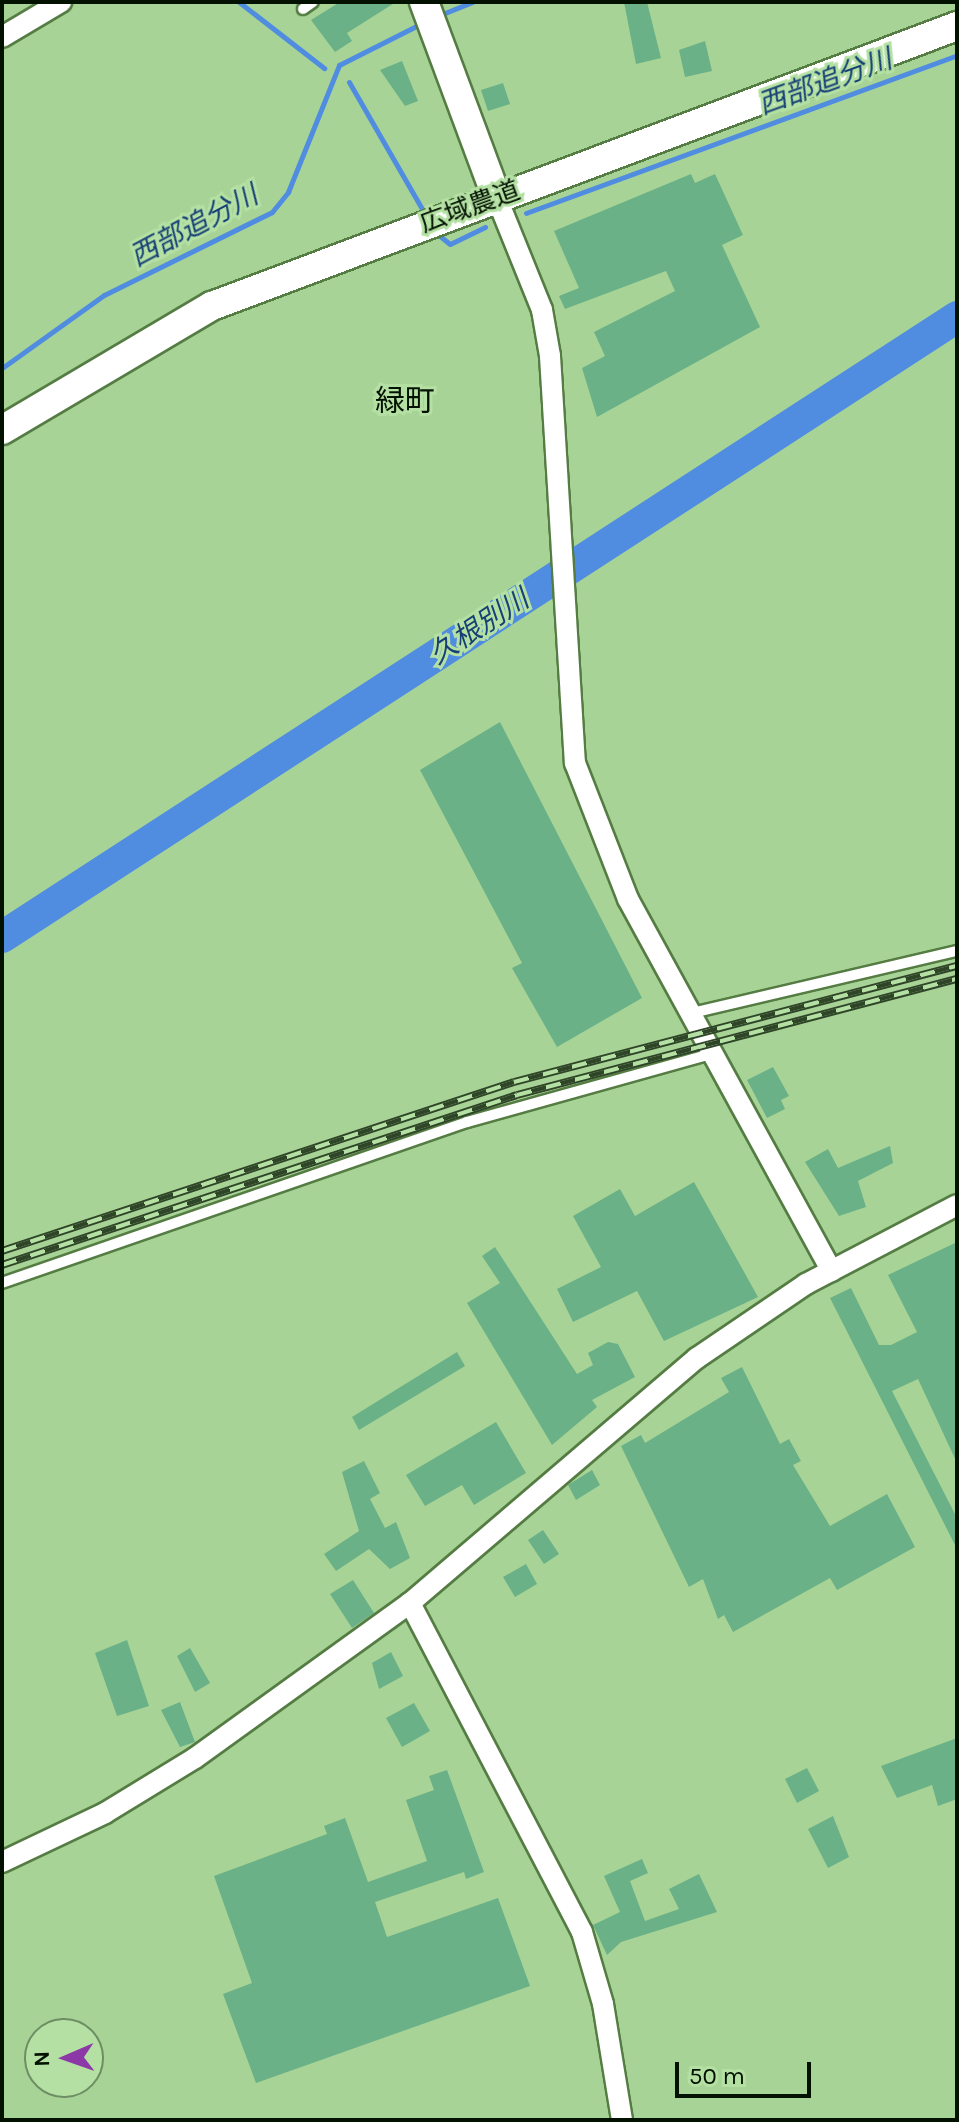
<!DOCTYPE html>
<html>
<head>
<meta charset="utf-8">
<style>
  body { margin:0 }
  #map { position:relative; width:959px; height:2122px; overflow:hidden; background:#a8d396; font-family:Karla,"Noto Sans JP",sans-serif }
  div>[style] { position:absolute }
  .stream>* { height:5px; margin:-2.5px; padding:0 2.5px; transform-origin:2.5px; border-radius:2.5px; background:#508de1 }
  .river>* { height:32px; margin:-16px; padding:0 16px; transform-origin:16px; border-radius:16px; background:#508de1 }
  .building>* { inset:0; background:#6ab187 }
  .roads { filter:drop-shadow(2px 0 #547c43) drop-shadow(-2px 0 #547c43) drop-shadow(0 2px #547c43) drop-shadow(0 -2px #547c43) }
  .lane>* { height:10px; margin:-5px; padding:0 5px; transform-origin:5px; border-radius:5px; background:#fff }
  .street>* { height:20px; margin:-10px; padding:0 10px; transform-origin:10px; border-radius:10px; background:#fff }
  .secondary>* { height:28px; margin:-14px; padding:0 14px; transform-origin:14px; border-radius:14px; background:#fff }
  .rail>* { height:8px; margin-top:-4px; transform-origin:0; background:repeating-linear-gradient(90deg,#b4e1a3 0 15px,#2f4528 0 30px); box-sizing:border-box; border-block:2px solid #2f4528 }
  span { translate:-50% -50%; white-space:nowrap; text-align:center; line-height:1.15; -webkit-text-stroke:6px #b4e1a3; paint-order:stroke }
  .street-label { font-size:26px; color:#031100 }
  .water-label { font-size:28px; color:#174076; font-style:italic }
  .quarter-label { font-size:30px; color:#031100 }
  .frame { position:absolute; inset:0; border:4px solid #031100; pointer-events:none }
  .north { position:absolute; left:24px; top:2018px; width:80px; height:80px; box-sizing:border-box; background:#b4e1a3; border:2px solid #6d8e62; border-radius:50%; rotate:268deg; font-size:22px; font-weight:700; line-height:32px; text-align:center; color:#031100 }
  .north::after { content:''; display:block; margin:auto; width:28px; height:36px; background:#8c38a7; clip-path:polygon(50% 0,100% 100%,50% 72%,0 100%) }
  .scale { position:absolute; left:675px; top:2062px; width:136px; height:36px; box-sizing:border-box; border:4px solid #031100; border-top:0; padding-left:10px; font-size:24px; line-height:28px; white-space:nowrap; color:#031100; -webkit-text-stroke:6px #b4e1a3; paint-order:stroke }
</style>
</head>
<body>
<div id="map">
  <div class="stream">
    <i style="left:239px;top:2px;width:108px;rotate:37.8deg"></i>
    <i style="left:440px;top:15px;width:35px;rotate:-22deg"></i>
    <i style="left:349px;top:82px;width:155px;rotate:60.1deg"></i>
    <i style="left:526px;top:213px;width:459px;rotate:-20.1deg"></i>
    <i style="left:435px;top:232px;width:19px;rotate:39deg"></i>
    <i style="left:450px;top:244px;width:39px;rotate:-26deg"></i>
    <i style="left:2px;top:368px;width:125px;rotate:-35.6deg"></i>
    <i style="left:104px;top:295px;width:187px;rotate:-26.3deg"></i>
    <i style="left:272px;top:212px;width:26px;rotate:-51deg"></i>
    <i style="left:288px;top:192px;width:137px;rotate:-68.1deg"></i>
    <i style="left:339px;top:65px;width:95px;rotate:-26.8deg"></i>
  </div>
  <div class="river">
    <i style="left:2px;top:937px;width:1139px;rotate:-32.99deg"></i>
  </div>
  <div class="building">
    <i style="clip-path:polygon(340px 2px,396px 2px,347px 33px,352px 41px,335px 52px,311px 20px)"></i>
    <i style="clip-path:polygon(624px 2px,647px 2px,661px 58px,636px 64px)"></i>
    <i style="clip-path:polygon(705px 41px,712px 71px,685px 77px,679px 50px)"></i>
    <i style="clip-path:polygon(402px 61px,418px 101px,405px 106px,380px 70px)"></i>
    <i style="clip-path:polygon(503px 83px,510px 104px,488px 111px,481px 90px)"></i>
    <i style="clip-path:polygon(691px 174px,695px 183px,715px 174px,743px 235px,722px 245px,760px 327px,597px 417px,582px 368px,605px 356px,594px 332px,675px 291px,666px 271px,565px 309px,559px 296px,579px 288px,554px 231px)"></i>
    <i style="clip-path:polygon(500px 722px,642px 998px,557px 1047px,512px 968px,522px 963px,420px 770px)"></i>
    <i style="clip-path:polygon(773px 1067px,789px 1096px,781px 1100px,785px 1109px,767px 1118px,747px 1080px)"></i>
    <i style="clip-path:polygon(890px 1146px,893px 1163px,858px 1181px,866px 1207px,839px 1216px,805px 1162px,828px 1149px,838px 1168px)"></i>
    <i style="clip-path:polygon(694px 1182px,758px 1297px,664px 1341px,637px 1291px,573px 1322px,557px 1289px,601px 1267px,573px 1216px,620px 1189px,635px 1216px)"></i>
    <i style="clip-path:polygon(957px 1242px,957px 1463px,918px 1379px,892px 1391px,957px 1518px,957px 1549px,830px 1298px,851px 1288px,879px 1345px,891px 1345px,917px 1332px,888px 1275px)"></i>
    <i style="clip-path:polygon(495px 1247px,577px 1374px,593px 1365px,588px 1353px,608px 1342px,618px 1344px,635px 1377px,592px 1400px,597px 1407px,552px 1445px,467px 1303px,500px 1283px,482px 1256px)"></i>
    <i style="clip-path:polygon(457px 1352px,465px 1366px,359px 1430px,352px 1417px)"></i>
    <i style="clip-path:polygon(742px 1367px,780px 1444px,789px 1439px,801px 1461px,793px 1465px,830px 1526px,887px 1494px,915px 1547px,837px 1590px,830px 1578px,733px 1632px,724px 1615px,718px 1619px,703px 1579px,689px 1587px,621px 1446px,641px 1435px,645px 1443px,729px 1392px,721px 1378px)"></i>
    <i style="clip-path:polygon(496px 1422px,526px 1473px,474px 1505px,462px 1485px,425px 1506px,406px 1475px)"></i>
    <i style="clip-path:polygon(364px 1461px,380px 1493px,370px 1499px,385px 1528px,396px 1522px,410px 1558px,390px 1569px,369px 1549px,336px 1571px,324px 1554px,359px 1531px,342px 1472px)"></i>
    <i style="clip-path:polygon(592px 1470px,600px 1485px,576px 1500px,568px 1485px)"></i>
    <i style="clip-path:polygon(543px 1530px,559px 1554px,544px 1564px,528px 1540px)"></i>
    <i style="clip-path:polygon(526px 1564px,537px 1584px,515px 1597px,503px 1577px)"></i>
    <i style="clip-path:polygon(353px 1580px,374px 1613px,352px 1628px,330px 1594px)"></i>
    <i style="clip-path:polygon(127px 1640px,149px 1706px,117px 1716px,95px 1653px)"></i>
    <i style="clip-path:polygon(190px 1648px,210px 1683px,195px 1692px,177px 1656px)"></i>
    <i style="clip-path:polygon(391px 1652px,403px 1676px,379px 1689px,372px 1663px)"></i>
    <i style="clip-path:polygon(180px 1702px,195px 1742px,180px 1747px,161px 1710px)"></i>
    <i style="clip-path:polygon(414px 1703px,430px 1731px,402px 1747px,386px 1718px)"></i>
    <i style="clip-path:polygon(957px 1738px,957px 1799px,938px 1806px,932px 1785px,897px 1798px,881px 1766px)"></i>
    <i style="clip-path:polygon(807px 1768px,819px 1791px,797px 1803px,785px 1779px)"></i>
    <i style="clip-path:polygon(447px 1770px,484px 1872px,466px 1879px,464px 1872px,375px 1902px,387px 1937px,498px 1898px,530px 1986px,256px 2083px,223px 1994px,252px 1983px,214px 1876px,327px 1834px,324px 1826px,345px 1818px,368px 1882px,427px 1861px,406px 1800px,434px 1790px,429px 1776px)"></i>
    <i style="clip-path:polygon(833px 1816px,849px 1857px,828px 1868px,808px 1829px)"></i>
    <i style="clip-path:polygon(642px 1859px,648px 1873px,630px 1881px,645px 1921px,679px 1909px,669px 1889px,699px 1874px,717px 1912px,621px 1942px,607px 1955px,593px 1925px,620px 1912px,604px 1876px)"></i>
  </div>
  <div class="roads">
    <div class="lane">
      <i style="left:303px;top:9px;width:12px;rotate:-35deg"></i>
      <i style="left:692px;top:1013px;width:272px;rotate:-13.2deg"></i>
      <i style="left:2px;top:1283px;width:492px;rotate:-19.1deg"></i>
      <i style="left:467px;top:1122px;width:256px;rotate:-15.6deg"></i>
    </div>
    <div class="street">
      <i style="left:2px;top:37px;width:69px;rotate:-30.7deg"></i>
      <i style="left:496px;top:196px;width:123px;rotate:68deg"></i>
      <i style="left:542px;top:310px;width:47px;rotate:80.1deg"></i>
      <i style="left:550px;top:356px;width:408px;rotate:86.5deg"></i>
      <i style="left:575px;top:763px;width:146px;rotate:68.7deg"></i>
      <i style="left:628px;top:899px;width:424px;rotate:61.3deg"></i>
      <i style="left:410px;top:1603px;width:371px;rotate:62.4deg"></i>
      <i style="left:582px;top:1932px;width:75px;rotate:73.7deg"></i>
      <i style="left:603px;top:2004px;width:118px;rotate:80.7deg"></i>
      <i style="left:2px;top:1862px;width:114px;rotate:-25.4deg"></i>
      <i style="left:105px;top:1813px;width:105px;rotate:-31.4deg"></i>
      <i style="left:195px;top:1758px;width:265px;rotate:-35.8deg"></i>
      <i style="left:410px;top:1603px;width:377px;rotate:-40.5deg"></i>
      <i style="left:697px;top:1358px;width:132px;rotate:-34.2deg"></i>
      <i style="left:806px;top:1284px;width:170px;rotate:-27.6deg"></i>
    </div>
    <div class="secondary">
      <i style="left:424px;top:2px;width:207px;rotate:69.6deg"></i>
      <i style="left:2px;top:430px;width:244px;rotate:-30.6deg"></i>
      <i style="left:212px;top:306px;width:796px;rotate:-20.6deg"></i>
    </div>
  </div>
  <div class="rail">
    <i style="left:2px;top:1251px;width:539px;rotate:-18.27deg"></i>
    <i style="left:514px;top:1082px;width:458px;rotate:-14.7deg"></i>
    <i style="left:2px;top:1265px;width:542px;rotate:-18.27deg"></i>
    <i style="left:517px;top:1095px;width:455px;rotate:-14.8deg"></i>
  </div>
  <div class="street-label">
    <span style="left:470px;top:207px;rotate:-20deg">広域農道</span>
  </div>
  <div class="water-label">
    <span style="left:825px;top:82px;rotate:-20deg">西部追分川</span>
    <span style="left:194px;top:226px;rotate:-28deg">西部追分川</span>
    <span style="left:479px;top:627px;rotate:-33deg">久根別川</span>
  </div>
  <div class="quarter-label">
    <span style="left:405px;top:401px">緑町</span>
  </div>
  <div class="frame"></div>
  <div class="north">N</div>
  <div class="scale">50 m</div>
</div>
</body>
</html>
